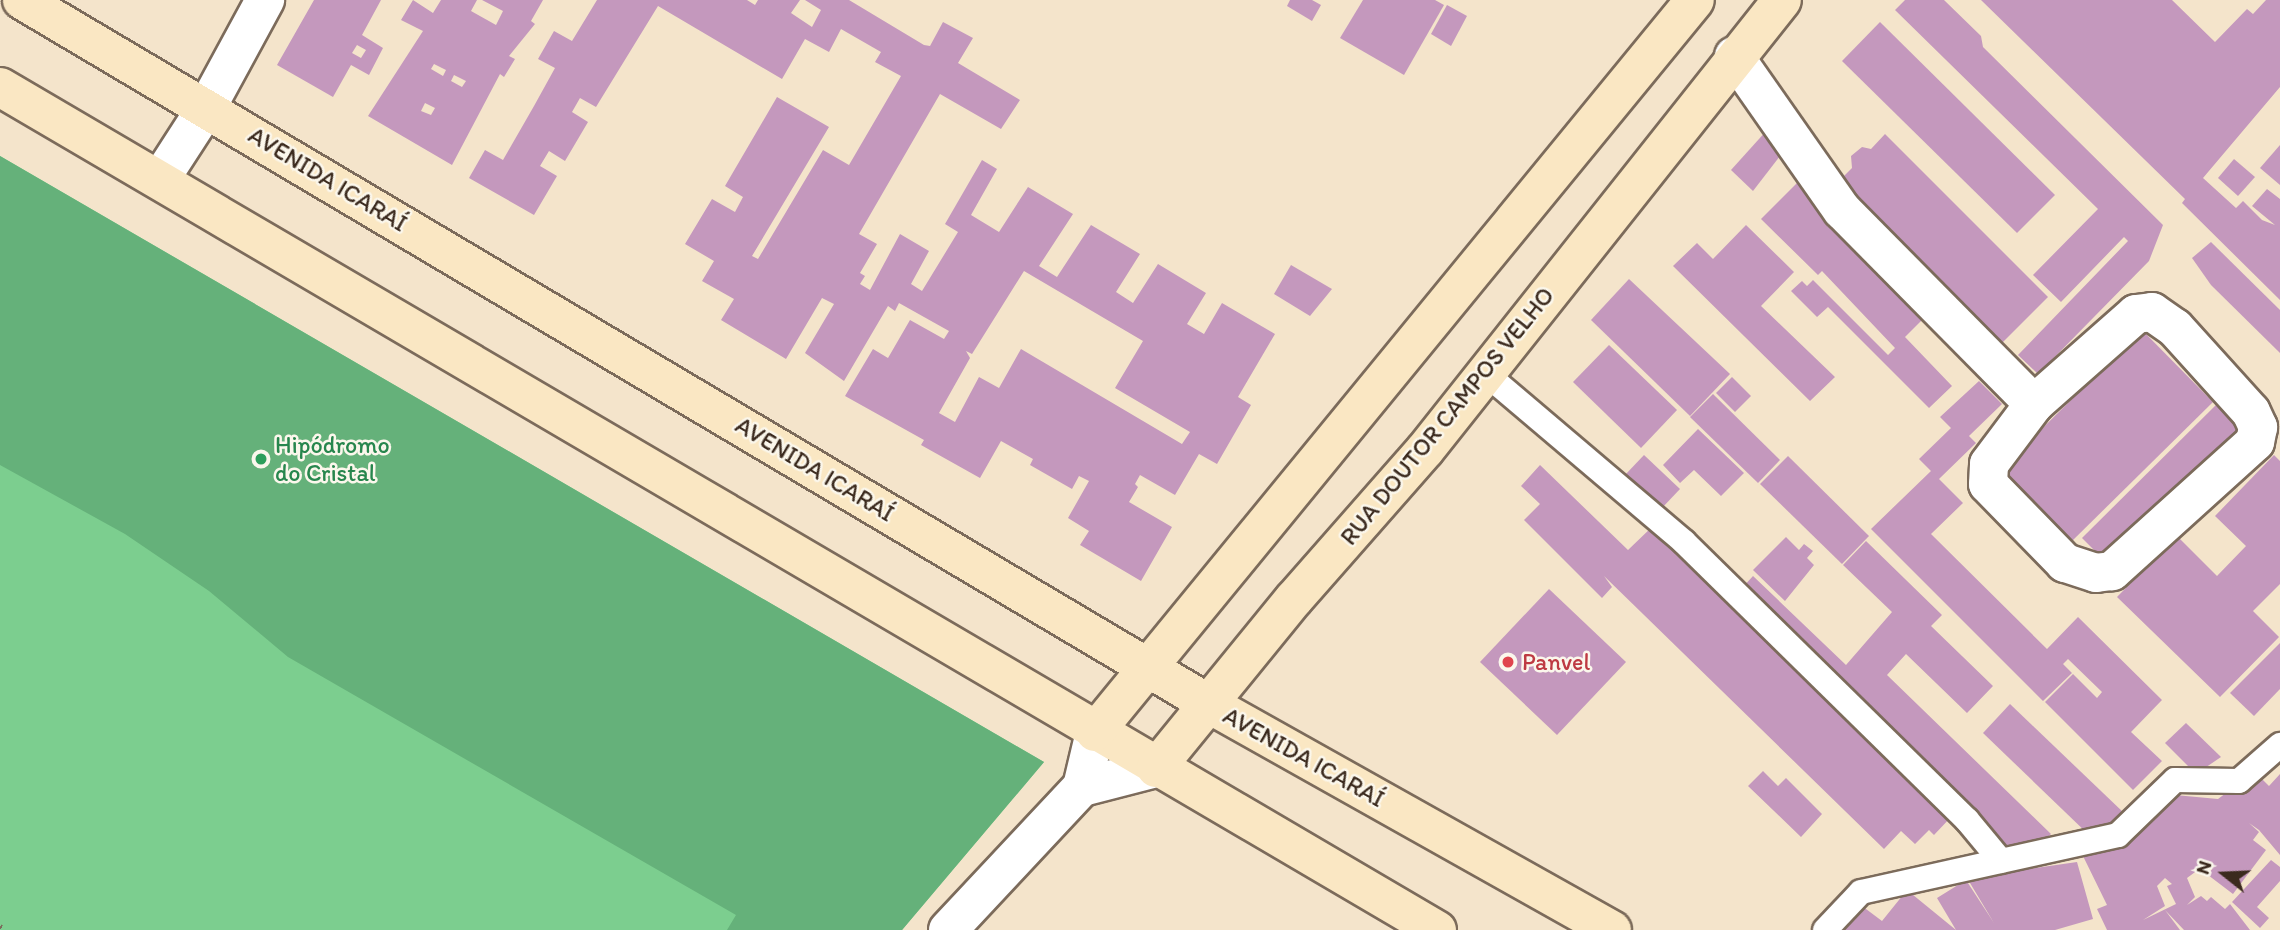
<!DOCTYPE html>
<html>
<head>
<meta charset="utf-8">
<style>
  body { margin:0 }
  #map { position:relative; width:2280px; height:930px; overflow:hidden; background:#f4e4cb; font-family:Itim,sans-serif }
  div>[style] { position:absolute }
  .green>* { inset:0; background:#7cce8f }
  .forest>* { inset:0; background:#65b17a }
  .building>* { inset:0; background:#c498bd }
  .path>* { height:4.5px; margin-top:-2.25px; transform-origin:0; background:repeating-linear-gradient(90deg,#7c6b5b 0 2px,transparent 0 7px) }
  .roads { filter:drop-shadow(2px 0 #7c6b5b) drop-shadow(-2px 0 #7c6b5b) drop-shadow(0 2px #7c6b5b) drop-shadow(0 -2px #7c6b5b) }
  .lane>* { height:24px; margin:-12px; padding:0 12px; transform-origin:12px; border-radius:12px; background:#fff }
  .street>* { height:38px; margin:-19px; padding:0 19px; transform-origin:19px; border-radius:19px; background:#fff }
  .secondary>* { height:38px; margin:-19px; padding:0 19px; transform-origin:19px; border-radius:19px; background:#fae7c3 }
  .dots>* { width:19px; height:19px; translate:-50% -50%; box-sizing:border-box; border:4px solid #fbf7ec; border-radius:50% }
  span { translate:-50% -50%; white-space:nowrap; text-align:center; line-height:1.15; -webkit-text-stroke:5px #fbf7ec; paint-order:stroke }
  .street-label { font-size:24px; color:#3b2a1e }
  .leisure-label { font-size:24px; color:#27864d }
  .left { translate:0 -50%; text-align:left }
  .health-label { font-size:24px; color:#be3a42 }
  .north { position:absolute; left:2189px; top:839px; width:70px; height:70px; -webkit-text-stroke:5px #fbf7ec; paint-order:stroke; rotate:288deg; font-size:19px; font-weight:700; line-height:28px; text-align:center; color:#3b2a1e }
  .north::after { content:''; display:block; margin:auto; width:24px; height:32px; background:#3b2a1e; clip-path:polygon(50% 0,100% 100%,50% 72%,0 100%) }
</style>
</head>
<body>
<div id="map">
  <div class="green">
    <i style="clip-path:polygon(0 156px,1044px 762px,902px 930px,0 930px)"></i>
  </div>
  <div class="forest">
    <i style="clip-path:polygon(0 156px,1044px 762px,902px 930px,727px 930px,736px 915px,288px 657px,209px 591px,125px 534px,0 465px)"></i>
  </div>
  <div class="building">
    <i style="clip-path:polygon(evenodd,314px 0,381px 0,362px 35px,383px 48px,369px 75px,351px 65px,333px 97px,277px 65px,314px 0,357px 45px,366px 50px,361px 58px,352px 53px,357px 45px)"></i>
    <i style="clip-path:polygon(evenodd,413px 0,433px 13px,441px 0,477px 0,471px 11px,496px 25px,503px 11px,482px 0,543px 0,531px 21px,535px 24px,509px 56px,515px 59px,504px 77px,500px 74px,452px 165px,368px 116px,423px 31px,401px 20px,413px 0,434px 64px,446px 70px,443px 76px,431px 69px,434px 64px,413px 0,454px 75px,466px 81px,462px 87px,451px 81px,454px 75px,413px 0,425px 103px,435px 108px,431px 115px,421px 111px,425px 103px)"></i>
    <i style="clip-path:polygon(evenodd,597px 0,747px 0,755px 5px,758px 0,800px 0,791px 13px,812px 27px,821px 10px,805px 0,849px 0,924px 45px,930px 46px,943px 22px,973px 38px,958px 63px,1020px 100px,1001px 129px,940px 94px,859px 234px,877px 244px,860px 273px,865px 276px,860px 284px,870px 290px,900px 234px,929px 251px,911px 284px,922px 291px,958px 232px,945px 224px,982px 160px,997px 169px,971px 215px,999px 232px,1028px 187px,1073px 214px,1039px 266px,1057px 277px,1091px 225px,1140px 254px,1116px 292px,1133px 303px,1158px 264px,1206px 293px,1187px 324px,1204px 334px,1222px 303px,1275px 334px,1238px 397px,1251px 405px,1217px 464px,1199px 454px,1175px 495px,1140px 475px,1135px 484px,1138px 487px,1129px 502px,1172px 527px,1141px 581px,1080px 545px,1089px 531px,1068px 518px,1089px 481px,1079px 476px,1072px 489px,1030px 465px,1033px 459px,1001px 441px,980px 478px,921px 445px,924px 440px,845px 396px,873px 349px,888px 358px,910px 320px,944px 339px,949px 331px,899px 303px,895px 311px,888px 306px,844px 381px,805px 353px,834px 304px,822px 298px,786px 359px,721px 320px,734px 299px,702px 281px,714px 261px,685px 244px,712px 199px,735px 212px,743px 197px,725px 186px,777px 97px,829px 127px,752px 256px,758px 259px,823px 150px,849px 165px,901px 76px,875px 62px,881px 52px,841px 29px,829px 52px,805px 39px,782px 79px,658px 6px,596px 107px,580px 98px,572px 112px,588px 122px,565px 161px,549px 151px,540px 166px,557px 176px,534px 215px,469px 178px,485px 150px,503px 160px,534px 106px,555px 68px,538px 59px,554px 31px,572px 41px,597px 0,1024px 271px,1143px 341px,1115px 388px,1190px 432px,1182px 444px,1021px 349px,999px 388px,979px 377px,955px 422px,939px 413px,970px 358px,966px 351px,972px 354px,1024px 271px)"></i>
    <i style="clip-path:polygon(1290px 0,1312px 0,1321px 5px,1312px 21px,1287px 6px)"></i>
    <i style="clip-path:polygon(1363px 0,1435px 0,1444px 5px,1404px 75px,1340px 38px)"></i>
    <i style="clip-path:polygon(1905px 0,1944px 0,1981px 36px,1983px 47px,2163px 225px,2149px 261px,2038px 374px,2018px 355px,2128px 241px,2124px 237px,2061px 302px,2033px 275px,2098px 209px,1895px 10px)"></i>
    <i style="clip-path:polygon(1981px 0,2172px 0,2215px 42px,2247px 9px,2253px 14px,2266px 0,2280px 0,2280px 87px,2203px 178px,2236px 208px,2243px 201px,2262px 220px,2275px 225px,2252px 206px,2267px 189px,2280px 199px,2280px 300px,2182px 203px,2185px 199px)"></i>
    <i style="clip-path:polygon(1447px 5px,1467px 16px,1451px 46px,1431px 34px)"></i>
    <i style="clip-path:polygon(1880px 22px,2055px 195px,2017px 233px,1842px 61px)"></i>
    <i style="clip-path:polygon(1768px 129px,1787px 147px,1753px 191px,1731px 170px)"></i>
    <i style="clip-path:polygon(1885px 134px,2048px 297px,1995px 350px,1830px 190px,1852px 168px,1851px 156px,1862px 147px,1871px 149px)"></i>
    <i style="clip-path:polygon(2280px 145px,2280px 185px,2260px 168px)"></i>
    <i style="clip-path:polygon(2234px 159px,2255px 177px,2238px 196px,2218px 178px)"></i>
    <i style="clip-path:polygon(1797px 183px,1929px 313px,1905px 337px,1952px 386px,1929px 408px,1828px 307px,1817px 317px,1791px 291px,1802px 281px,1807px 286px,1813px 280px,1888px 355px,1895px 348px,1822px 271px,1818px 275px,1761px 219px)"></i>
    <i style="clip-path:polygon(1746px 225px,1794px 272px,1761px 306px,1835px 377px,1810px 401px,1673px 266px,1697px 243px,1713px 259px)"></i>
    <i style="clip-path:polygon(2211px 242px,2280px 310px,2280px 353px,2211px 285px,2192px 258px)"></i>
    <i style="clip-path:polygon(1291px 265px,1332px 289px,1310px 316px,1274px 294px)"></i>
    <i style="clip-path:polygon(1629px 279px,1730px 374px,1690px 416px,1591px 320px)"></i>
    <i style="clip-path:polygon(2142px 330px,2213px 402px,2069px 544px,1998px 472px)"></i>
    <i style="clip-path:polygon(1609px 345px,1677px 410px,1641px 448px,1573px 382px)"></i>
    <i style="clip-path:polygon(1732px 377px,1751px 396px,1735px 412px,1716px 393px)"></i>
    <i style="clip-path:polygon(1979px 381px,2002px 404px,1969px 436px,1976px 443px,1939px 479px,1963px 503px,1931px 534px,2047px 649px,2078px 617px,2162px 700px,2131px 732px,2162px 761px,2133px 790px,2045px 702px,2073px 674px,2097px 698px,2102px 692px,2068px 659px,2063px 664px,2072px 673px,2043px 701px,1871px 529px,1931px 471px,1919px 459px,1951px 428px,1940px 417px)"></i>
    <i style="clip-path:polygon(1713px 394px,1780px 460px,1758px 483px,1690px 417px)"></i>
    <i style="clip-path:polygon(2220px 401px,2244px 425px,2104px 560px,2082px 538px)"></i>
    <i style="clip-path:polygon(1698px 429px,1744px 473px,1721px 496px,1694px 470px,1680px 483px,1663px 465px)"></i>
    <i style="clip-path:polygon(1644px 455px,1680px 489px,1661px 509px,1625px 475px)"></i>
    <i style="clip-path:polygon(2274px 455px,2280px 461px,2280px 584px,2253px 611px,2279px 637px,2220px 697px,2117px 597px,2177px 536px,2217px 576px,2246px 546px,2215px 516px)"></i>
    <i style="clip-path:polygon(1788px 456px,1869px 536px,1842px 564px,1760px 484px)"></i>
    <i style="clip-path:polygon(1540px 465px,1628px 550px,1653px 526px,1951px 817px,1934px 835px,1929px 830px,1915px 844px,1901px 831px,1884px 849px,1604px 576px,1612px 587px,1602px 598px,1524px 520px,1540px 504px,1521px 486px)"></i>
    <i style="clip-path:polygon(1786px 537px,1799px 550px,1804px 544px,1813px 551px,1807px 558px,1814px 565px,1785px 601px,1753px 570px)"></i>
    <i style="clip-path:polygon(1866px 541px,1942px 615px,1931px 626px,1993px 686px,1967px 713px,1906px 654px,1887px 675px,2051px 834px,2038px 846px,2012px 853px,1742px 588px,1753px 576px,1846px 665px,1892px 612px,1843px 565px)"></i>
    <i style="clip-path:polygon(1549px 589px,1626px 662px,1557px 735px,1480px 662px)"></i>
    <i style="clip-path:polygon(2280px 643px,2280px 689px,2254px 716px,2230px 693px)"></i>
    <i style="clip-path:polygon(2010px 704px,2124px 813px,2111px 830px,2089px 835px,1983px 733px)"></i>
    <i style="clip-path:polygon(2186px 723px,2221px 757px,2196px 774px,2165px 743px)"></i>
    <i style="clip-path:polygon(1763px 771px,1778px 786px,1786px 778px,1822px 814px,1801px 837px,1748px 786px)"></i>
    <i style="clip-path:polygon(evenodd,2280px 774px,2280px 855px,2259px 830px,2249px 823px,2259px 832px,2253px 840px,2266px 850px,2233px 894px,2208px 875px,2212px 869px,2206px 864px,2187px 878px,2195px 897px,2187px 905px,2201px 896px,2207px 901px,2211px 897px,2225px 909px,2230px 904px,2250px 930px,2184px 930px,2165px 910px,2180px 930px,2107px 930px,2097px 909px,2107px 905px,2083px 856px,2132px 839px,2175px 795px,2218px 799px,2234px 787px,2244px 794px,2262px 779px,2269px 786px,2280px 774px,2165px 878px,2172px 884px,2167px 886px,2176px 904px,2143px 920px,2165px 906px,2157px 886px,2165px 878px)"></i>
    <i style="clip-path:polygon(2271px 860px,2280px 867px,2280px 881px,2257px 907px,2269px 918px,2260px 928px,2232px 902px)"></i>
    <i style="clip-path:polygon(2077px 862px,2093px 919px,2055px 930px,1842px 930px,1862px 906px,1882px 921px,1907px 890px,1956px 930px,1937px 898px,1966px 880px,1994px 923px,1967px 878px)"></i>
  </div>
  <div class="path">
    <i style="left:0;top:926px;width:6px;rotate:39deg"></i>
  </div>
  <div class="roads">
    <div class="lane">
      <i style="left:1485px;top:373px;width:261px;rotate:40.3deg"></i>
      <i style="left:1684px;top:542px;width:397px;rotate:44.5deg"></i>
      <i style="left:1967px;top:820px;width:53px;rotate:50.3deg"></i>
      <i style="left:1825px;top:930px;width:52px;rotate:-46.5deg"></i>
      <i style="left:1861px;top:892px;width:263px;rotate:-12.5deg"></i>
      <i style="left:2118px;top:835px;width:79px;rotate:-44deg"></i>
      <i style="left:2175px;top:780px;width:64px;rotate:0.9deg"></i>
      <i style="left:2239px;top:781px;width:55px;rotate:-41.3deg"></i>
    </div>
    <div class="street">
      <i style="left:1734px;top:56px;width:188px;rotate:55deg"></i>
      <i style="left:1842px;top:210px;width:273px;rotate:45.3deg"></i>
      <i style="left:161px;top:178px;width:85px;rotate:-57.1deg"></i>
      <i style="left:207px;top:107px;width:122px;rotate:-61.5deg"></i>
      <i style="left:2152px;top:312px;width:28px;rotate:35deg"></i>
      <i style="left:2175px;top:328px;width:113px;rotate:47.9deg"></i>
      <i style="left:2251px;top:412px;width:17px;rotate:65deg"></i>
      <i style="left:2258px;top:427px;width:15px;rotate:101deg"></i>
      <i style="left:2255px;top:442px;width:193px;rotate:137.9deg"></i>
      <i style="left:2112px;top:571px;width:16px;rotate:173deg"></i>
      <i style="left:2096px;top:573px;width:33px;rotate:-162deg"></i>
      <i style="left:2065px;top:563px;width:110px;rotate:-134.3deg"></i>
      <i style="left:1988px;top:484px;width:20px;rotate:-87deg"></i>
      <i style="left:1989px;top:464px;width:75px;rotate:-53.1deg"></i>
      <i style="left:2034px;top:404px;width:136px;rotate:-41.4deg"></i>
      <i style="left:2136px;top:314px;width:16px;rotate:-7deg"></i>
      <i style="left:1082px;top:787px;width:76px;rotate:-14.4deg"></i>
      <i style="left:948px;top:930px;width:196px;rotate:-46.9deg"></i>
      <i style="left:1082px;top:787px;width:57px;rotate:-76.7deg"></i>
    </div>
    <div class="secondary">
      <i style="left:22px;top:0;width:1380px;rotate:30.67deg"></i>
      <i style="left:1209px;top:704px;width:462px;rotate:29.3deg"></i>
      <i style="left:0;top:87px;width:1666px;rotate:30.4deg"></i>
      <i style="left:1095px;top:732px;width:946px;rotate:-50.66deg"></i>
      <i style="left:1156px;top:768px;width:218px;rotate:-50.8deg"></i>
      <i style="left:1294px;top:599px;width:198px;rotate:-48.7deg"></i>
      <i style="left:1425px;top:450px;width:574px;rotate:-51.57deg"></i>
    </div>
  </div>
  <div class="dots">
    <i style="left:261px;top:459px;background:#2e9e5b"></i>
    <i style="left:1508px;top:662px;background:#e0444e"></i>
  </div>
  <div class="street-label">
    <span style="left:328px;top:179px;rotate:31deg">AVENIDA ICARAÍ</span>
    <span style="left:1447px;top:416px;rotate:-51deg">RUA DOUTOR CAMPOS VELHO</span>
    <span style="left:815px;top:469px;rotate:31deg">AVENIDA ICARAÍ</span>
    <span style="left:1304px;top:757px;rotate:29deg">AVENIDA ICARAÍ</span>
  </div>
  <div class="leisure-label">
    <span class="left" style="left:275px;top:459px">Hipódromo<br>do Cristal</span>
  </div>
  <div class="health-label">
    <span class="left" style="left:1522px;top:662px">Panvel</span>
  </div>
  <div class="north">N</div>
</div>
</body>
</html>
